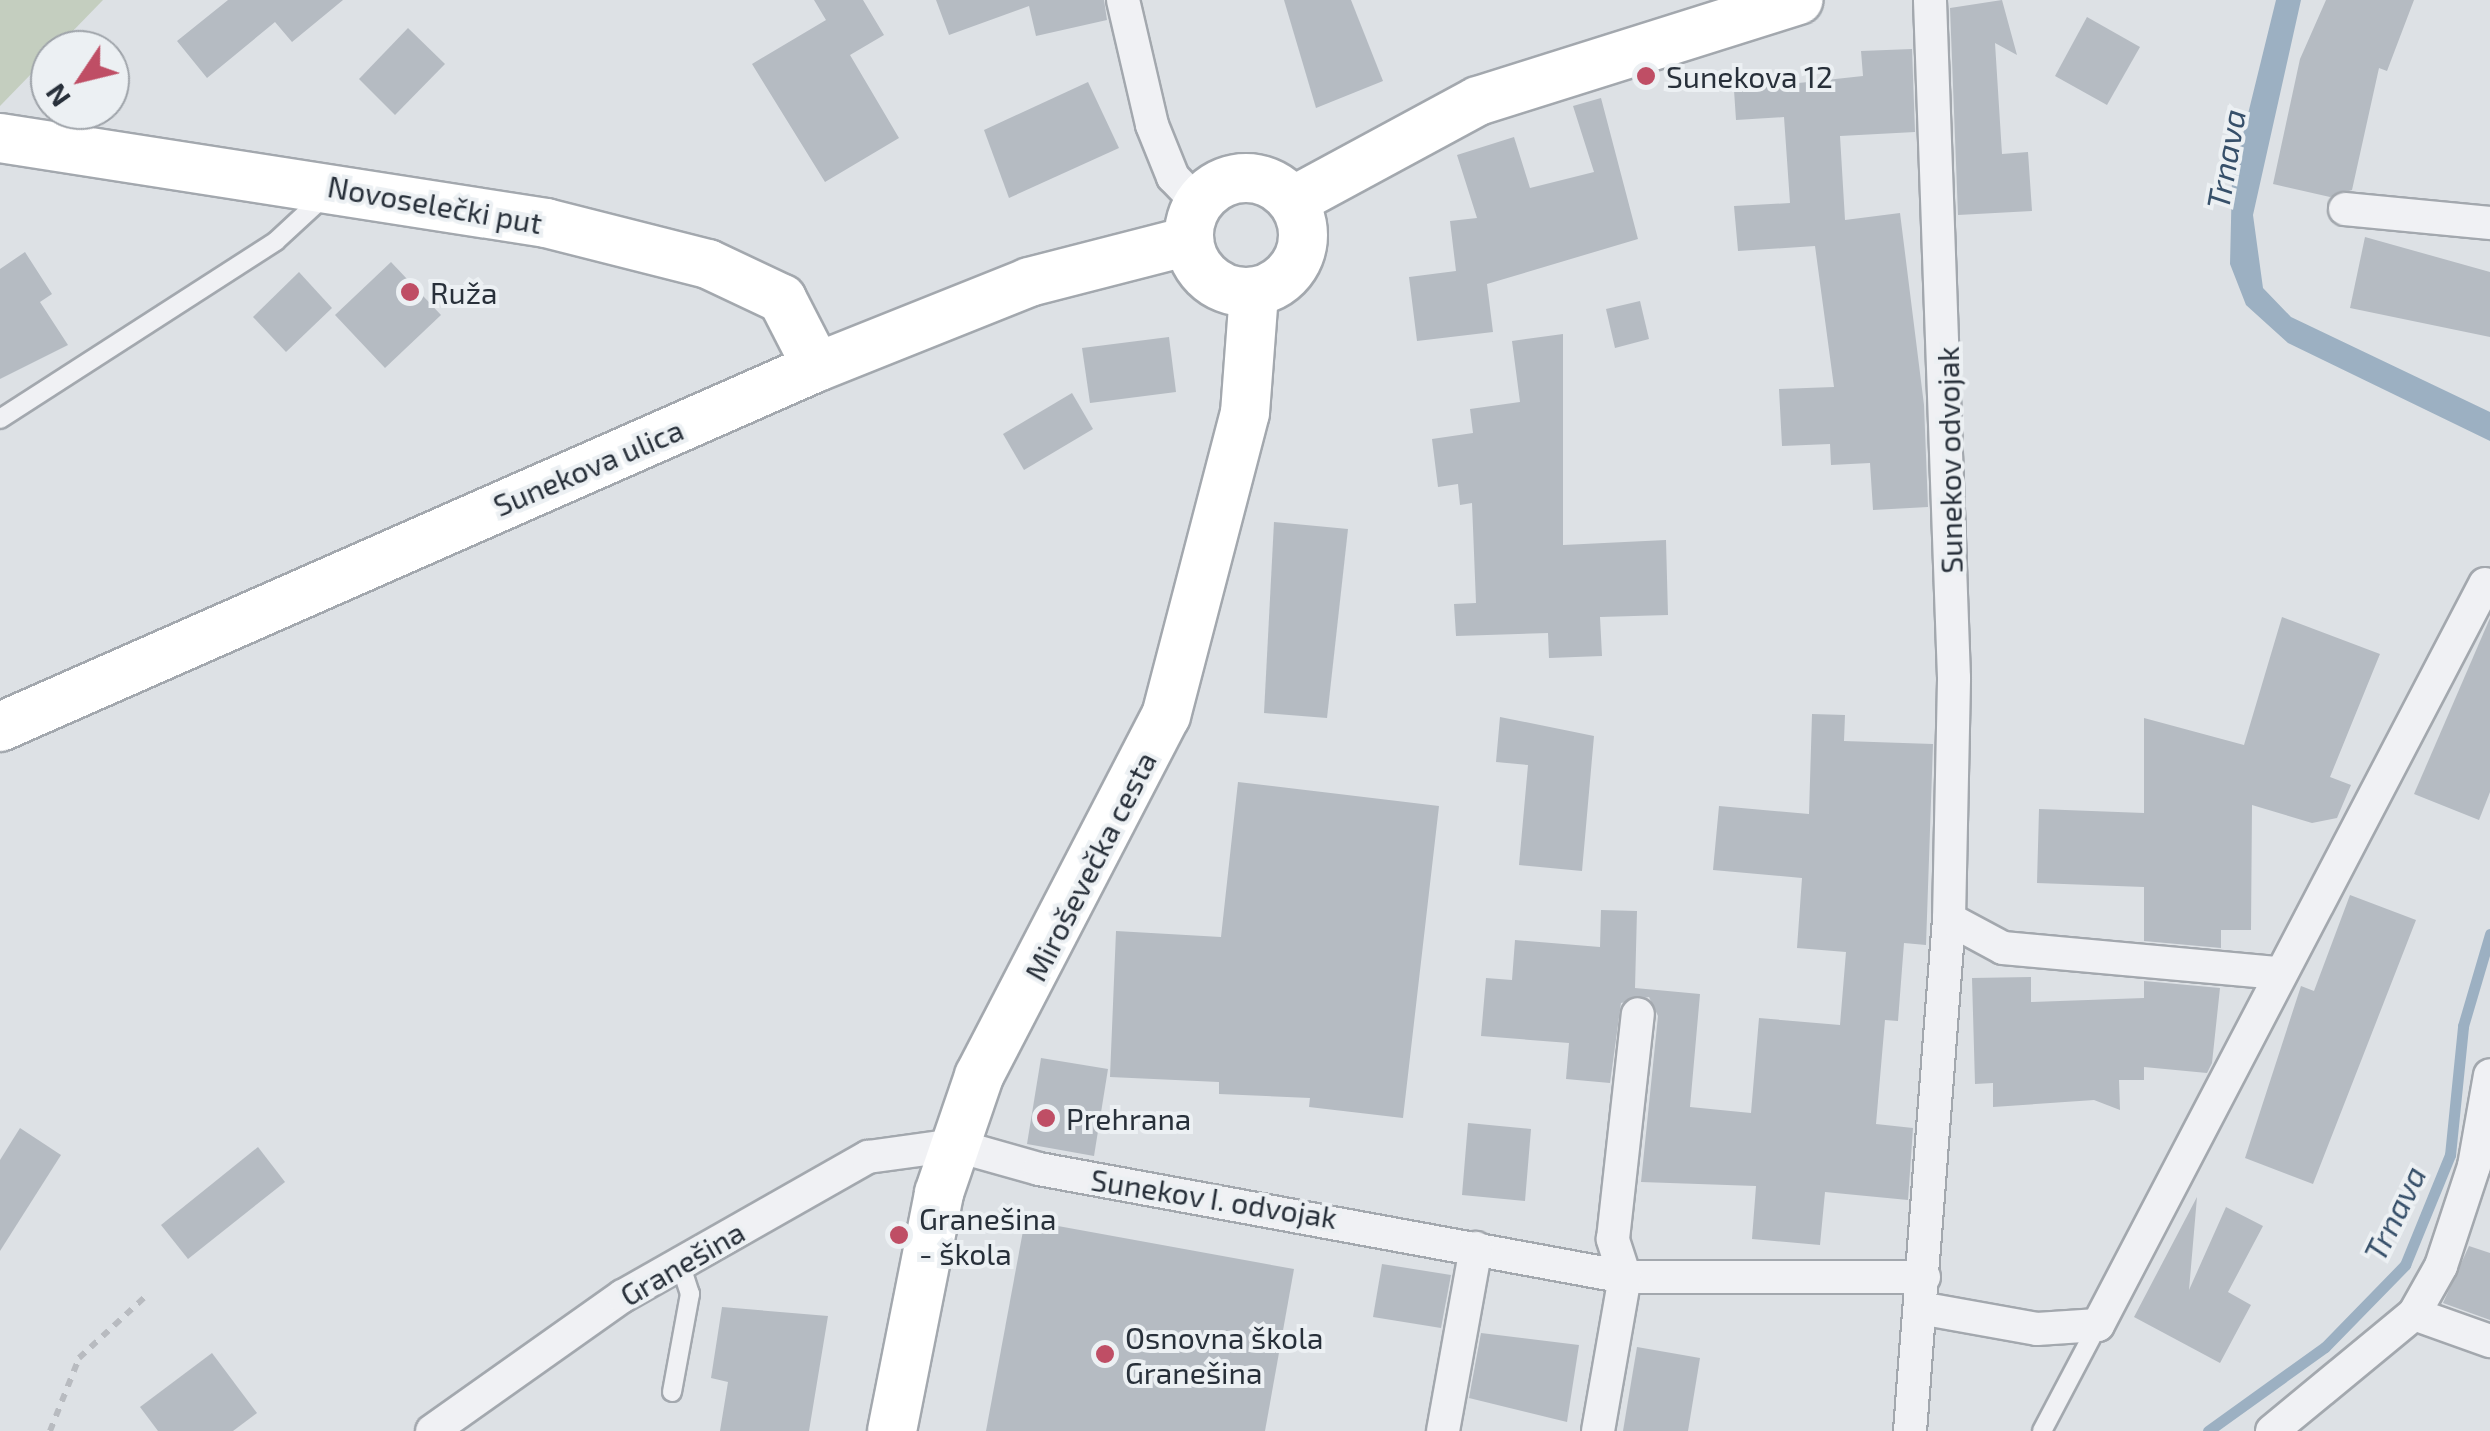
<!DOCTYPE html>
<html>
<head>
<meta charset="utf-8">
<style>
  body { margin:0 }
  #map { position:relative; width:2490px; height:1431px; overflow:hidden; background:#dde1e5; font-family:"Exo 2",sans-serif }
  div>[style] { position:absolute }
  .green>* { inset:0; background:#c4cebf }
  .water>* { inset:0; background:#9cb0c2 }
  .stream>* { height:11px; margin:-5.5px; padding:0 5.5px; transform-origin:5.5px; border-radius:5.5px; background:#9cb0c2 }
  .building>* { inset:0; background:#b5bbc2 }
  .path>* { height:6px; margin-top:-3px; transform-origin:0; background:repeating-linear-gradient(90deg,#b8bbc0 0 8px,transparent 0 16px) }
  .roads { filter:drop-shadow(2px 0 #a3a8ae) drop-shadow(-2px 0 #a3a8ae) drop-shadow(0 2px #a3a8ae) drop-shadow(0 -2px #a3a8ae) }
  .lane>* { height:18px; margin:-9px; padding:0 9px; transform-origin:9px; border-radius:9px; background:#f0f1f4 }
  .street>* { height:32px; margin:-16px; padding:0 16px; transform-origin:16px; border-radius:16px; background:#f0f1f4 }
  .secondary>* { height:48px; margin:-24px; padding:0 24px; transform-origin:24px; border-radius:24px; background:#fff }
  .secondary>.ring { margin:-24px; padding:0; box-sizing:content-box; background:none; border:48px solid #fff; border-radius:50% }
  .dots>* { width:28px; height:28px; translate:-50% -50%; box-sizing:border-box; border:5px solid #ecf0f3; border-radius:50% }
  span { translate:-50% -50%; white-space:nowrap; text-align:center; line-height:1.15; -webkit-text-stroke:8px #ecf0f3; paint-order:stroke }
  .poi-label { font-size:30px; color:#28303a }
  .left { translate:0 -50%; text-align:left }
  .street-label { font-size:30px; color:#28303a }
  .water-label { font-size:32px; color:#37506a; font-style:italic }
  .north { position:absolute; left:30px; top:30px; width:100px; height:100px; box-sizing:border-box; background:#ecf0f3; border:2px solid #9ea3a9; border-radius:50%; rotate:235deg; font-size:28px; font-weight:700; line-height:40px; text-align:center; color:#28303a }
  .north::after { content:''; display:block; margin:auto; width:35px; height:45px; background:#bf4e65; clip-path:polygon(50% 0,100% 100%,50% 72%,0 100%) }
</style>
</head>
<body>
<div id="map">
  <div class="green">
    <i style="clip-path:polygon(0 0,103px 0,0 106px)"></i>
  </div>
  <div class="water">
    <i style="clip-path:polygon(2276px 0,2301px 0,2253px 215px,2263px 288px,2291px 317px,2490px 412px,2490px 441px,2288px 343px,2246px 305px,2230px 264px,2232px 179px)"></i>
  </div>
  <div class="stream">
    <i style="left:2208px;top:1431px;width:144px;rotate:-35.7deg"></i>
    <i style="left:2325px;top:1347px;width:115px;rotate:-45.7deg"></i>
    <i style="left:2405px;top:1265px;width:119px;rotate:-67.8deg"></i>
    <i style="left:2450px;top:1155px;width:130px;rotate:-84.2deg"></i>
    <i style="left:2463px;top:1026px;width:96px;rotate:-73.6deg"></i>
  </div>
  <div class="building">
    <i style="clip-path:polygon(228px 0,343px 0,292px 42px,275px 22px,207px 78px,177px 41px)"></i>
    <i style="clip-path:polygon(814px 0,863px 0,884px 35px,850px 55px,899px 138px,825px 182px,752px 64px,826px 20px)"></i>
    <i style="clip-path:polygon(936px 0,1104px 0,1107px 20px,1036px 36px,1029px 6px,949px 35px)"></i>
    <i style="clip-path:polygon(1284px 0,1351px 0,1383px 81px,1316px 108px)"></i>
    <i style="clip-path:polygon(2002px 0,2017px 55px,1995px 43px,2002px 154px,2028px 152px,2032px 211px,1958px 215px,1950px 8px)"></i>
    <i style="clip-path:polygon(2326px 0,2414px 0,2387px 71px,2379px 68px,2352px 190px,2330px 197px,2273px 184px,2300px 59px)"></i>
    <i style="clip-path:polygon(2087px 17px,2140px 47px,2107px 105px,2055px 76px)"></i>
    <i style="clip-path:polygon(408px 28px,445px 64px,395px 115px,359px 79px)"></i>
    <i style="clip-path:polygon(1912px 49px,1915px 132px,1840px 136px,1845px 220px,1900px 213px,1924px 405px,1928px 507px,1873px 510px,1870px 463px,1831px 465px,1830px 444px,1782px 446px,1779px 389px,1834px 387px,1815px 246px,1738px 251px,1734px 206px,1790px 203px,1784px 117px,1736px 120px,1734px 90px,1863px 76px,1861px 51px)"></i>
    <i style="clip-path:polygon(1088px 82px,1119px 148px,1009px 198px,984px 130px)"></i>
    <i style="clip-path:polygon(1601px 98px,1638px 239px,1487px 284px,1493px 332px,1417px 341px,1409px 277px,1456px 271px,1450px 221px,1477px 218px,1457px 155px,1514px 137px,1530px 188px,1594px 172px,1573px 106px)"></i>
    <i style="clip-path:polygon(2365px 237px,2490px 272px,2490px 337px,2350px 308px)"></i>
    <i style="clip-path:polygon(25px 252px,52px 294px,40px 302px,68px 345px,0 379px,0 269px)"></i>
    <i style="clip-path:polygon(391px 262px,441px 315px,385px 368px,335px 315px)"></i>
    <i style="clip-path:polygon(299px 272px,332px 308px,286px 352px,253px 317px)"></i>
    <i style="clip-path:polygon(1640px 301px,1649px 339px,1615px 348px,1606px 309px)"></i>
    <i style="clip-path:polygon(1563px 334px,1563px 545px,1666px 540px,1668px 615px,1600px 617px,1602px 656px,1549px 658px,1548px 633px,1456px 636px,1454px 604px,1476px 603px,1472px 503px,1460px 505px,1458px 484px,1438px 487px,1432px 439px,1473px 433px,1470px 409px,1520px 402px,1512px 341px)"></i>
    <i style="clip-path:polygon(1169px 337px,1176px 392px,1090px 403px,1082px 348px)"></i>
    <i style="clip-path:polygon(1072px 393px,1093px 429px,1024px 470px,1003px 434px)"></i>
    <i style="clip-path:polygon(1274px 522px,1348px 529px,1327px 718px,1264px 713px)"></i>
    <i style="clip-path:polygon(2282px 617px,2380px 654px,2330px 777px,2351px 785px,2337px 818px,2312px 823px,2252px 805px,2251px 930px,2221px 930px,2221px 948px,2144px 941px,2144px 887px,2037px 883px,2039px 809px,2144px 813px,2144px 718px,2244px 745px)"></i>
    <i style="clip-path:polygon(2490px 618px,2490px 792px,2479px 820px,2414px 794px)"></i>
    <i style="clip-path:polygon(1812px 714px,1845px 715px,1844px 741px,1933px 744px,1926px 945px,1904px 943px,1898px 1021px,1885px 1020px,1876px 1124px,1913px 1128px,1908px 1200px,1825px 1192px,1820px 1245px,1752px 1239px,1756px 1186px,1641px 1182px,1658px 1016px,1649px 997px,1621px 1003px,1610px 1083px,1566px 1079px,1569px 1043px,1481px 1036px,1486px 978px,1512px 980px,1515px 940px,1600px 947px,1601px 910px,1637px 911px,1635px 988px,1700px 994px,1690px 1107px,1751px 1113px,1759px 1018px,1840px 1025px,1846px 952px,1797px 948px,1802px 878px,1713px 870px,1719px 806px,1809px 814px)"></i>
    <i style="clip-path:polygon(1500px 717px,1594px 736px,1582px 871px,1519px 865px,1528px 765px,1496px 762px)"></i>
    <i style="clip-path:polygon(1238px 782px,1439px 806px,1403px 1118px,1309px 1107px,1310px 1098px,1219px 1094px,1219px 1082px,1110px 1077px,1116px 931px,1221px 937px)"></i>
    <i style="clip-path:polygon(2350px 895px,2416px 920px,2313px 1184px,2245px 1158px,2301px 986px,2314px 991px)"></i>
    <i style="clip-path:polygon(2031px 977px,2031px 1002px,2144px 998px,2144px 981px,2220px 988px,2212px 1063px,2207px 1073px,2144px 1067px,2144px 1080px,2119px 1080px,2120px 1110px,2094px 1100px,1993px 1107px,1993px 1083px,1975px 1084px,1972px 978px)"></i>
    <i style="clip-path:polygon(1041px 1058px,1108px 1069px,1094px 1156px,1027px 1144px)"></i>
    <i style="clip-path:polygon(1468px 1123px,1531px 1129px,1525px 1201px,1462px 1195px)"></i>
    <i style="clip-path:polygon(20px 1128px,61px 1155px,0 1251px,0 1160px)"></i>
    <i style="clip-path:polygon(258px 1147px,285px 1182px,188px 1259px,161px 1225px)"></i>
    <i style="clip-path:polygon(2197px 1197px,2189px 1290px,2226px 1207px,2263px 1226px,2228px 1292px,2251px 1305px,2220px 1363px,2134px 1317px)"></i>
    <i style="clip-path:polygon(1025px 1220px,1294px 1269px,1265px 1431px,986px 1431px)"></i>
    <i style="clip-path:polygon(2469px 1246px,2490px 1253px,2490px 1320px,2443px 1303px)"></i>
    <i style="clip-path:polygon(1382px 1264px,1451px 1275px,1441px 1328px,1373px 1317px)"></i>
    <i style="clip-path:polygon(722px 1307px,828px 1316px,809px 1431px,720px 1431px,728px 1382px,711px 1378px)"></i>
    <i style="clip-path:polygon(1481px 1333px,1579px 1345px,1567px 1422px,1469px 1398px)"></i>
    <i style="clip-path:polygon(1637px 1347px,1700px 1358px,1688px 1431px,1623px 1431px)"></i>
    <i style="clip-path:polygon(212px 1353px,257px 1413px,233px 1431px,158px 1431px,140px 1407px)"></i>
  </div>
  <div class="path">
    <i style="left:50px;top:1431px;width:79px;rotate:-68.3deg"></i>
    <i style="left:79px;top:1358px;width:91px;rotate:-42.8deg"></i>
  </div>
  <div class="roads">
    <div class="lane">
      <i style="left:0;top:419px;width:328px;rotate:-32.8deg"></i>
      <i style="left:276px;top:241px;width:69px;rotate:-42.7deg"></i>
      <i style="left:672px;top:1392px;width:100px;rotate:-79.6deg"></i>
      <i style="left:690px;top:1294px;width:32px;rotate:-108deg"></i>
      <i style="left:2042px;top:1431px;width:120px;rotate:-62.2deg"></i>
    </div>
    <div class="street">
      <i style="left:1123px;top:0;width:128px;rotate:76.9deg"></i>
      <i style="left:1152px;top:125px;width:56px;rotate:68deg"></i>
      <i style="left:1173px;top:177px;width:36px;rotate:46deg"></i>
      <i style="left:2345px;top:209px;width:146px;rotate:5.5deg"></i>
      <i style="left:1949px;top:919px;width:61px;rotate:28.2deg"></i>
      <i style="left:2003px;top:948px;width:274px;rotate:5.2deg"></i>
      <i style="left:1920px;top:1308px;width:119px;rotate:10.2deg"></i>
      <i style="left:2037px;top:1329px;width:61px;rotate:-3.8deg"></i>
      <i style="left:2098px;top:1325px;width:836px;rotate:-62.42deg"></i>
      <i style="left:2414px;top:1314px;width:81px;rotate:19.6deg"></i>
      <i style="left:432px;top:1431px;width:234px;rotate:-35.3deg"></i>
      <i style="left:623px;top:1296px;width:282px;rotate:-29.6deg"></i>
      <i style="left:868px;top:1157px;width:87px;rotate:-7.9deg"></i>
      <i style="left:954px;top:1145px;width:88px;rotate:15.8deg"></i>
      <i style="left:1039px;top:1169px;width:596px;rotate:10.44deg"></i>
      <i style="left:1625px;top:1277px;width:299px"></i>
      <i style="left:1443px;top:1431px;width:186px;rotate:-79.8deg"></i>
      <i style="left:1598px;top:1431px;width:156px;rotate:-80.1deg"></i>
      <i style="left:1625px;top:1277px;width:40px;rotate:-108deg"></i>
      <i style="left:1613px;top:1239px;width:226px;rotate:-83.7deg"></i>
      <i style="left:1910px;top:1431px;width:513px;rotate:-85.64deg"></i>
      <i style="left:1949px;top:919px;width:241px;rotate:-88.8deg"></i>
      <i style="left:1954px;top:678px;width:678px;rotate:-92.03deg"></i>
      <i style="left:2272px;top:1431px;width:184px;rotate:-39.5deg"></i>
      <i style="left:2414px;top:1314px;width:55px;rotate:-60.6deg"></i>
      <i style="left:2441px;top:1266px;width:105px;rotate:-71.7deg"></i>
      <i style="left:2474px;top:1166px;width:92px;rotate:-80deg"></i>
    </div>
    <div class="secondary">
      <i style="left:0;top:138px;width:553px;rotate:8.85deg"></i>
      <i style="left:546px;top:223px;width:167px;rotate:14.2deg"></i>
      <i style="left:708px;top:264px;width:82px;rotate:25.3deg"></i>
      <i style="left:782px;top:299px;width:76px;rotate:62.8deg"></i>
      <i class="ring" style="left:1189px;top:178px;width:66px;height:66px"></i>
      <i style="left:1293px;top:201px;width:210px;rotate:-28.4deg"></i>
      <i style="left:1478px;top:101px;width:336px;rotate:-17.5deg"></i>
      <i style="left:0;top:727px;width:893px;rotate:-23.78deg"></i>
      <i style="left:817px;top:367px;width:228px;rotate:-21.8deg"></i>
      <i style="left:1029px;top:282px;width:165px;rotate:-14.4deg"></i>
      <i style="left:892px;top:1431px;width:243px;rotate:-78.8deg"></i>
      <i style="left:939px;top:1193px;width:124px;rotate:-71.1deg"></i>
      <i style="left:979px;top:1076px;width:406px;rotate:-62.6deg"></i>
      <i style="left:1166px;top:716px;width:313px;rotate:-75.4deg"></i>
      <i style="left:1245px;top:413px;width:121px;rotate:-85.7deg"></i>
    </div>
  </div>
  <div class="dots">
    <i style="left:1646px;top:76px;background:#bf4e65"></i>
    <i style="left:410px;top:292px;background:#bf4e65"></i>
    <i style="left:1046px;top:1118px;background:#bf4e65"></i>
    <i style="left:899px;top:1235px;background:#bf4e65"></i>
    <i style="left:1105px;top:1354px;background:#bf4e65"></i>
  </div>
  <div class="poi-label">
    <span class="left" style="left:1666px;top:76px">Sunekova 12</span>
    <span class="left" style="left:430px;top:292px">Ruža</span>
    <span class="left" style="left:1066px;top:1118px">Prehrana</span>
    <span class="left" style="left:919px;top:1235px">Granešina<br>- škola</span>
    <span class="left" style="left:1125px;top:1354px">Osnovna škola<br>Granešina</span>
  </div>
  <div class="street-label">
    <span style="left:435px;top:204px;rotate:10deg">Novoselečki put</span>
    <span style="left:1949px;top:460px;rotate:-91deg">Sunekov odvojak</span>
    <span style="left:588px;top:467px;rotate:-23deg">Sunekova ulica</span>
    <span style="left:1090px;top:866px;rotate:-63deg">Miroševečka cesta</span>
    <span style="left:1214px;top:1198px;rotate:9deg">Sunekov I. odvojak</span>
    <span style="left:682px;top:1263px;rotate:-30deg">Granešina</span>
  </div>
  <div class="water-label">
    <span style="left:2225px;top:159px;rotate:-80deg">Trnava</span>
    <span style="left:2394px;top:1213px;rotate:-64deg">Trnava</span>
  </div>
  <div class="north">N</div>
</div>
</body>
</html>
